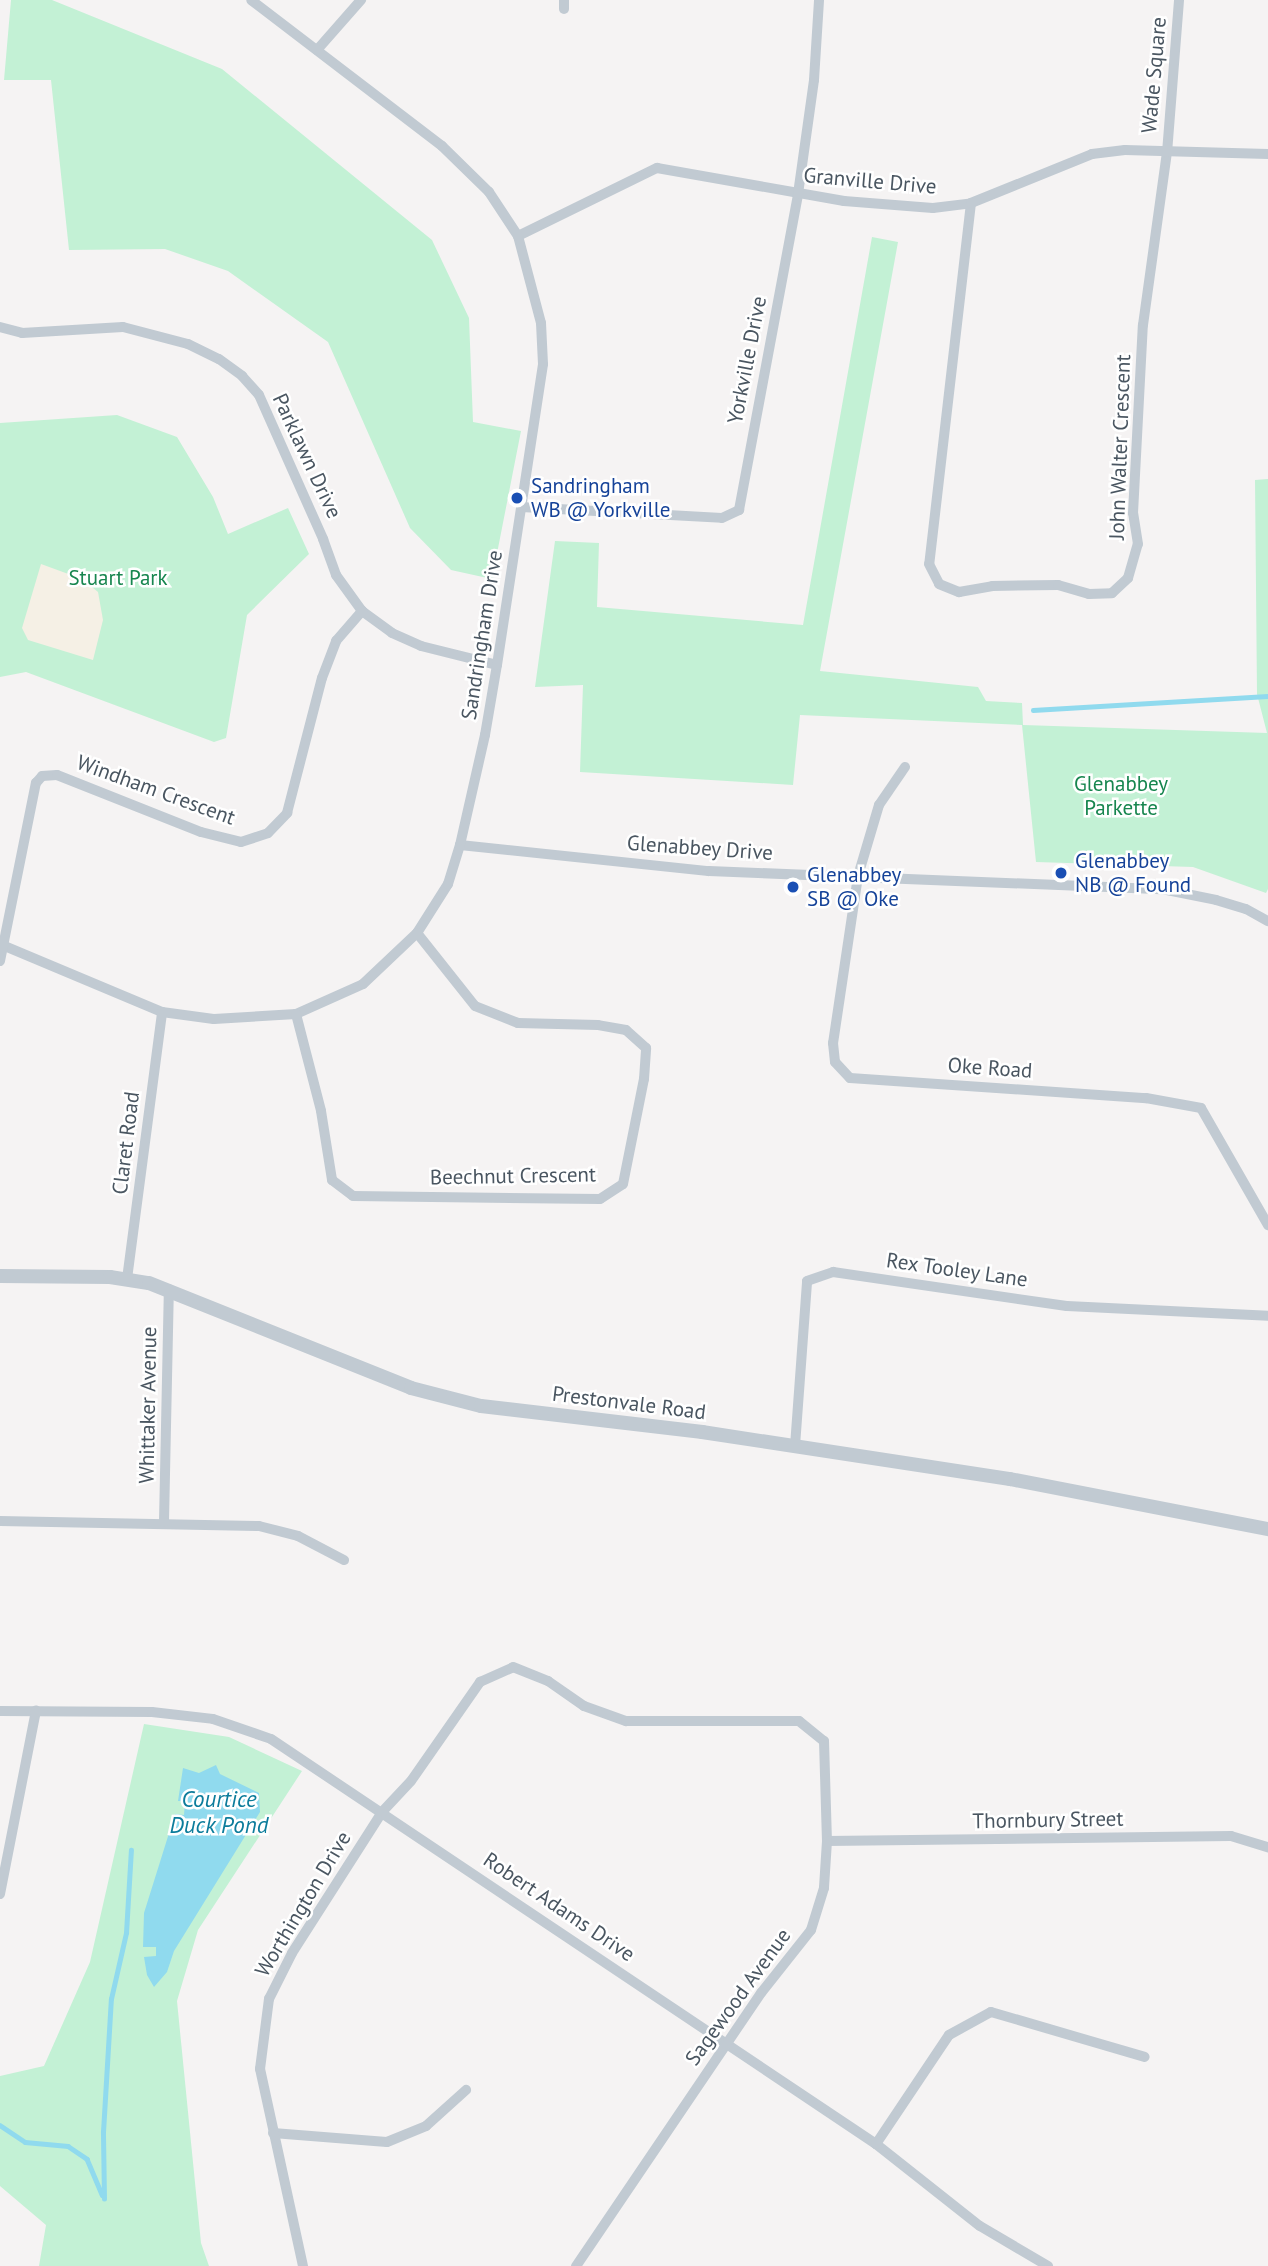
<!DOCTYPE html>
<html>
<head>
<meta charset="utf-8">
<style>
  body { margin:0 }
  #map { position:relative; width:1268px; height:2266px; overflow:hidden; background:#f5f3f3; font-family:"PT Sans",sans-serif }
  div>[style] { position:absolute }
  .green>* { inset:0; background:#c3f1d5 }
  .sand>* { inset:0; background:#f5f0e5 }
  .water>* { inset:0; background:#90daee }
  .stream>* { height:4.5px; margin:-2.25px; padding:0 2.25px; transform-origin:2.25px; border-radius:2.25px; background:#90daee }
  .minor>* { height:10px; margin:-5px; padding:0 5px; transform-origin:5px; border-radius:5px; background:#c1cad2 }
  .tertiary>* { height:14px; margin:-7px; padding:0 7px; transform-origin:7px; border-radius:7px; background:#c1cad2 }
  .dots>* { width:19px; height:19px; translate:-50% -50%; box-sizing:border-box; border:4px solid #fff; border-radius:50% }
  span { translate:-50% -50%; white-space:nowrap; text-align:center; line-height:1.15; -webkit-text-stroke:5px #fff; paint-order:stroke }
  .street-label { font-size:21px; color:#4a5661 }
  .transit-label { font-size:21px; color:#164399 }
  .left { translate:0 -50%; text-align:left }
  .park-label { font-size:21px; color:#17864f }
  .water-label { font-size:23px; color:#0c7c9b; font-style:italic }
</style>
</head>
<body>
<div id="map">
  <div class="green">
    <i style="clip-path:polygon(11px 0,52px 0,222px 69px,432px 240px,469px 318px,473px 422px,521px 431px,492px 579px,451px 570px,410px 528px,328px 342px,228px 271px,165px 249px,69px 250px,51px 80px,4px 80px)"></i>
    <i style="clip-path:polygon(872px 237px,898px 242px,820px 671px,978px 687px,986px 701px,1022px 703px,1023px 725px,1267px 733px,1257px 694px,1255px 480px,1268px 479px,1268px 889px,1266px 893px,1193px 867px,1036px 862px,1022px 725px,800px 715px,793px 785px,580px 772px,583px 685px,535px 687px,555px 541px,599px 543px,597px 607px,803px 625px)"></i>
    <i style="clip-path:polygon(117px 415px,177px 437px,213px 497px,228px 534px,288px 508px,309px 554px,247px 615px,226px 738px,214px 742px,26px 672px,0 677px,0 423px)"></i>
    <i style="clip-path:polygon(144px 1724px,229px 1737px,302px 1771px,198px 1930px,177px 2001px,201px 2243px,209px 2266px,39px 2266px,46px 2225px,0 2186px,0 2076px,44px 2066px,90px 1962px)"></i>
  </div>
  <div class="sand">
    <i style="clip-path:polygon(41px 564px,82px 579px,98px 592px,103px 620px,93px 660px,28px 640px,22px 628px)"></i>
  </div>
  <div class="water">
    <i style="clip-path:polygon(216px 1765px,220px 1774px,259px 1793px,260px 1812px,174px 1951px,167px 1972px,154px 1987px,147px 1975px,144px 1957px,156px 1956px,156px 1947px,143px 1947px,144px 1913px,175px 1814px,184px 1815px,185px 1801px,178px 1801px,183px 1768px,199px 1773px)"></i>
  </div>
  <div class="stream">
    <i style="left:1033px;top:710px;width:235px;rotate:-3.4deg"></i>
    <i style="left:0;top:2125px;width:30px;rotate:34deg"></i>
    <i style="left:25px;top:2142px;width:43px;rotate:5.3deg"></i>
    <i style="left:68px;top:2146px;width:23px;rotate:34deg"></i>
    <i style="left:87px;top:2159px;width:39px;rotate:67deg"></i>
    <i style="left:104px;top:2199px;width:67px;rotate:-90.9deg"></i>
    <i style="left:103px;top:2132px;width:133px;rotate:-86.6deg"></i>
    <i style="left:111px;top:1999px;width:68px;rotate:-77.2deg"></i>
    <i style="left:126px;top:1933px;width:83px;rotate:-86.6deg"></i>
  </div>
  <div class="minor">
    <i style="left:564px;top:0;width:9px;rotate:90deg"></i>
    <i style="left:317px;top:50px;width:67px;rotate:-48.7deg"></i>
    <i style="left:971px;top:203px;width:363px;rotate:96.6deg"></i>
    <i style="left:929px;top:564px;width:22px;rotate:63deg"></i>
    <i style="left:939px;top:584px;width:22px;rotate:22deg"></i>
    <i style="left:959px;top:592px;width:34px;rotate:-10deg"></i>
    <i style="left:992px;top:586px;width:66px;rotate:-0.9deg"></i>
    <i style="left:1058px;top:585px;width:32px;rotate:16deg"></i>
    <i style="left:1089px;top:594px;width:23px;rotate:-2deg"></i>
    <i style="left:1112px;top:593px;width:22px;rotate:-43deg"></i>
    <i style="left:1128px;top:578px;width:35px;rotate:-74deg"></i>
    <i style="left:1138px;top:544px;width:31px;rotate:-99deg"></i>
    <i style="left:1133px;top:513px;width:188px;rotate:-87deg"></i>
    <i style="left:1143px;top:325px;width:174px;rotate:-82.1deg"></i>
    <i style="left:1167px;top:153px;width:153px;rotate:-85.5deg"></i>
    <i style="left:518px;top:236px;width:155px;rotate:-26.1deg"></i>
    <i style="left:657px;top:168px;width:190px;rotate:10deg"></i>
    <i style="left:844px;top:201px;width:89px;rotate:4.5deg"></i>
    <i style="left:933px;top:208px;width:38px;rotate:-7deg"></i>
    <i style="left:971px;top:203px;width:131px;rotate:-22deg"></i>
    <i style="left:1092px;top:154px;width:33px;rotate:-7deg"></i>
    <i style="left:1125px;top:150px;width:143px;rotate:1.6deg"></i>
    <i style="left:0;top:327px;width:23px;rotate:15deg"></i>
    <i style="left:22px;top:333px;width:101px;rotate:-3.4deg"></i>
    <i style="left:123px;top:327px;width:67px;rotate:14.7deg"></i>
    <i style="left:188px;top:344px;width:34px;rotate:26deg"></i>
    <i style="left:219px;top:359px;width:29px;rotate:36deg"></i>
    <i style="left:242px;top:376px;width:25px;rotate:48deg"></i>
    <i style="left:259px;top:395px;width:158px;rotate:66deg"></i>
    <i style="left:323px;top:539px;width:38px;rotate:70deg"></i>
    <i style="left:336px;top:575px;width:44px;rotate:54.2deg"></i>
    <i style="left:362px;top:611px;width:37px;rotate:36deg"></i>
    <i style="left:392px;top:633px;width:32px;rotate:24deg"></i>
    <i style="left:421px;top:646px;width:78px;rotate:14deg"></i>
    <i style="left:521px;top:507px;width:201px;rotate:3.1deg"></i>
    <i style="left:722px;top:518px;width:19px;rotate:-25deg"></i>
    <i style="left:739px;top:510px;width:321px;rotate:-79.4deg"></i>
    <i style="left:798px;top:194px;width:115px;rotate:-82deg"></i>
    <i style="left:814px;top:80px;width:80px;rotate:-86.4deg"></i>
    <i style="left:905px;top:767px;width:46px;rotate:124.4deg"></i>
    <i style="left:879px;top:805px;width:74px;rotate:106.5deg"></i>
    <i style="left:858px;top:876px;width:169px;rotate:98.5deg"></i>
    <i style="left:833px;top:1043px;width:19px;rotate:84deg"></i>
    <i style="left:835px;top:1062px;width:22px;rotate:47deg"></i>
    <i style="left:850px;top:1078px;width:297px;rotate:3.9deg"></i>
    <i style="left:1146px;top:1098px;width:56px;rotate:10.3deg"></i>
    <i style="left:1201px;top:1108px;width:135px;rotate:60.2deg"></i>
    <i style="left:460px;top:845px;width:250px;rotate:6deg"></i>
    <i style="left:709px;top:871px;width:453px;rotate:2.3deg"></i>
    <i style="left:1162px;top:889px;width:55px;rotate:11.5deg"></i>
    <i style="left:1216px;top:900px;width:31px;rotate:17deg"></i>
    <i style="left:1246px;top:909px;width:25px;rotate:29deg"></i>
    <i style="left:0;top:944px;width:176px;rotate:22.8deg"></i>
    <i style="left:162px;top:1012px;width:52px;rotate:7.7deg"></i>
    <i style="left:214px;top:1019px;width:82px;rotate:-3.5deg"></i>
    <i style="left:296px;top:1014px;width:73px;rotate:-24.1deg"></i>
    <i style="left:363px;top:984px;width:74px;rotate:-43.4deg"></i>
    <i style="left:417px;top:933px;width:58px;rotate:-57.7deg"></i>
    <i style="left:448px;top:884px;width:41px;rotate:-72.9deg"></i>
    <i style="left:460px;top:845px;width:113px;rotate:-77.2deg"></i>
    <i style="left:485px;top:735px;width:71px;rotate:-80.3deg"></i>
    <i style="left:497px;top:665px;width:304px;rotate:-81.3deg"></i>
    <i style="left:543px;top:364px;width:41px;rotate:-92.8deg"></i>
    <i style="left:541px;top:323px;width:90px;rotate:-104.8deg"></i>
    <i style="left:518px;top:236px;width:53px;rotate:-123.4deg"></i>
    <i style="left:489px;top:192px;width:66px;rotate:-135.6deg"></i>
    <i style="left:442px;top:146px;width:240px;rotate:-142.6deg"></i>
    <i style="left:0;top:961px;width:182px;rotate:-78.6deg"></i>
    <i style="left:36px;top:783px;width:9px;rotate:-49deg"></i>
    <i style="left:42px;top:776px;width:15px;rotate:-4deg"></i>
    <i style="left:57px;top:775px;width:155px;rotate:21.6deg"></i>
    <i style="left:201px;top:832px;width:41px;rotate:14deg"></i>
    <i style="left:241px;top:842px;width:28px;rotate:-18deg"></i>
    <i style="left:268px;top:833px;width:28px;rotate:-46deg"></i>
    <i style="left:287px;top:813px;width:139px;rotate:-75.5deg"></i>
    <i style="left:322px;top:678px;width:40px;rotate:-69deg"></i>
    <i style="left:336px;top:641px;width:40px;rotate:-49deg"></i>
    <i style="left:296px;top:1014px;width:100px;rotate:75.5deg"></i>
    <i style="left:321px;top:1111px;width:70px;rotate:80.9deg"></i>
    <i style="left:332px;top:1180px;width:26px;rotate:37deg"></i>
    <i style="left:353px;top:1196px;width:247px;rotate:0.7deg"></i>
    <i style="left:600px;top:1199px;width:27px;rotate:-33deg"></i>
    <i style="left:623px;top:1184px;width:107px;rotate:-78.7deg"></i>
    <i style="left:644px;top:1079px;width:31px;rotate:-86deg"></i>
    <i style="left:646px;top:1048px;width:27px;rotate:-138deg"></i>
    <i style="left:626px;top:1030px;width:28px;rotate:-170deg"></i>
    <i style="left:598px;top:1025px;width:80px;rotate:-178.6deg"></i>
    <i style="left:518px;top:1023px;width:46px;rotate:-158.4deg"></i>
    <i style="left:475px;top:1006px;width:93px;rotate:-128.5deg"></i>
    <i style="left:127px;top:1279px;width:269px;rotate:-82.5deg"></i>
    <i style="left:795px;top:1446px;width:165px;rotate:-85.8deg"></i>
    <i style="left:807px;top:1281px;width:28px;rotate:-19deg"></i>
    <i style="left:833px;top:1272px;width:236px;rotate:8.3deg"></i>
    <i style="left:1067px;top:1306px;width:201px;rotate:2.8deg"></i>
    <i style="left:0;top:1521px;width:259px;rotate:1.1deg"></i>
    <i style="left:259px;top:1526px;width:40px;rotate:14.4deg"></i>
    <i style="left:298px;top:1536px;width:52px;rotate:27.6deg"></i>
    <i style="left:164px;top:1522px;width:233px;rotate:-88.8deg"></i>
    <i style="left:0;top:1711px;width:152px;rotate:0.4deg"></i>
    <i style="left:152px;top:1712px;width:61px;rotate:6.5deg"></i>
    <i style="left:213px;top:1719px;width:61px;rotate:19deg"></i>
    <i style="left:271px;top:1739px;width:728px;rotate:33.8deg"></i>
    <i style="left:876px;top:2144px;width:132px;rotate:38.3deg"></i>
    <i style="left:980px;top:2226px;width:79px;rotate:30.5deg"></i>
    <i style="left:827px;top:1841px;width:404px;rotate:-0.7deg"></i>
    <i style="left:1231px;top:1836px;width:39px;rotate:17deg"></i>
    <i style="left:0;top:1894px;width:187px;rotate:-78.9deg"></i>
    <i style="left:273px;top:2133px;width:114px;rotate:4.5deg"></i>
    <i style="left:387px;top:2142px;width:42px;rotate:-22.3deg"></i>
    <i style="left:426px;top:2126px;width:54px;rotate:-42deg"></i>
    <i style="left:876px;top:2144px;width:131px;rotate:-56.2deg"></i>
    <i style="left:949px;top:2035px;width:48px;rotate:-28.7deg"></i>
    <i style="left:991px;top:2012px;width:160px;rotate:16.3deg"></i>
    <i style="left:303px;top:2266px;width:202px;rotate:-102.3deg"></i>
    <i style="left:260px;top:2069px;width:71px;rotate:-82.7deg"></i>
    <i style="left:269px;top:1999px;width:51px;rotate:-63.4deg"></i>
    <i style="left:292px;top:1953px;width:167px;rotate:-57.4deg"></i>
    <i style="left:382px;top:1812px;width:42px;rotate:-46.9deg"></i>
    <i style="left:411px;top:1781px;width:121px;rotate:-55.1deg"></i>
    <i style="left:480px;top:1682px;width:36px;rotate:-24deg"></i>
    <i style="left:513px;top:1667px;width:38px;rotate:22deg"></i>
    <i style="left:548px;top:1681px;width:44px;rotate:34.8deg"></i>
    <i style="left:584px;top:1706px;width:45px;rotate:19.7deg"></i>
    <i style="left:626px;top:1721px;width:173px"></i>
    <i style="left:799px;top:1721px;width:32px;rotate:39deg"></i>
    <i style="left:824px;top:1741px;width:100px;rotate:88.3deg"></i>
    <i style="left:827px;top:1841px;width:47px;rotate:93.7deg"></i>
    <i style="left:824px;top:1888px;width:44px;rotate:107.2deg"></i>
    <i style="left:811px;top:1930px;width:80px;rotate:128.4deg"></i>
    <i style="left:761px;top:1993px;width:330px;rotate:124.1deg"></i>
  </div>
  <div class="tertiary">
    <i style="left:0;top:1276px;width:110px;rotate:0.5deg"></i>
    <i style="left:110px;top:1277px;width:39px;rotate:9deg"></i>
    <i style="left:149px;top:1283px;width:282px;rotate:21.8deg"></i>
    <i style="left:411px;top:1388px;width:72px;rotate:14.4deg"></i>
    <i style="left:481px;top:1406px;width:223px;rotate:6.7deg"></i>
    <i style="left:702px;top:1432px;width:312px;rotate:8.7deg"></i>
    <i style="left:1010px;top:1479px;width:263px;rotate:11deg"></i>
  </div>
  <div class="dots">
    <i style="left:517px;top:498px;background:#1a4fb4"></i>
    <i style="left:1061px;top:873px;background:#1a4fb4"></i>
    <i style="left:793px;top:887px;background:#1a4fb4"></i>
  </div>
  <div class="street-label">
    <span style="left:1154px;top:75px;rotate:-85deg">Wade Square</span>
    <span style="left:870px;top:181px;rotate:5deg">Granville Drive</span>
    <span style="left:747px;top:360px;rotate:-79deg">Yorkville Drive</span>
    <span style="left:1120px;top:447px;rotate:-88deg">John Walter Crescent</span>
    <span style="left:307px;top:456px;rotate:65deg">Parklawn Drive</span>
    <span style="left:482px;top:635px;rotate:-81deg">Sandringham Drive</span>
    <span style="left:156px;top:790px;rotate:20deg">Windham Crescent</span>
    <span style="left:700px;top:848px;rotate:4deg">Glenabbey Drive</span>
    <span style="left:990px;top:1068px;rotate:4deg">Oke Road</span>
    <span style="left:126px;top:1143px;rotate:-83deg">Claret Road</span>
    <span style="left:513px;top:1176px;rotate:-1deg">Beechnut Crescent</span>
    <span style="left:957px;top:1270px;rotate:8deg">Rex Tooley Lane</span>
    <span style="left:629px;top:1403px;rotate:7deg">Prestonvale Road</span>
    <span style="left:148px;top:1405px;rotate:-89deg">Whittaker Avenue</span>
    <span style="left:1048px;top:1820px;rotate:-1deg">Thornbury Street</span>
    <span style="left:303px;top:1904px;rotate:-59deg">Worthington Drive</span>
    <span style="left:559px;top:1907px;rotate:34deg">Robert Adams Drive</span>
    <span style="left:738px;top:1997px;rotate:-54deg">Sagewood Avenue</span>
  </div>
  <div class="transit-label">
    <span class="left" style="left:531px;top:498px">Sandringham<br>WB @ Yorkville</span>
    <span class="left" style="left:1075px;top:873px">Glenabbey<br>NB @ Found</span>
    <span class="left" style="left:807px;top:887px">Glenabbey<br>SB @ Oke</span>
  </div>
  <div class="park-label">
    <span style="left:118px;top:578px">Stuart Park</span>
    <span style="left:1121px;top:796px">Glenabbey<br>Parkette</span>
  </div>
  <div class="water-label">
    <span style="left:219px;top:1812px">Courtice<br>Duck Pond</span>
  </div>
</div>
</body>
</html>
